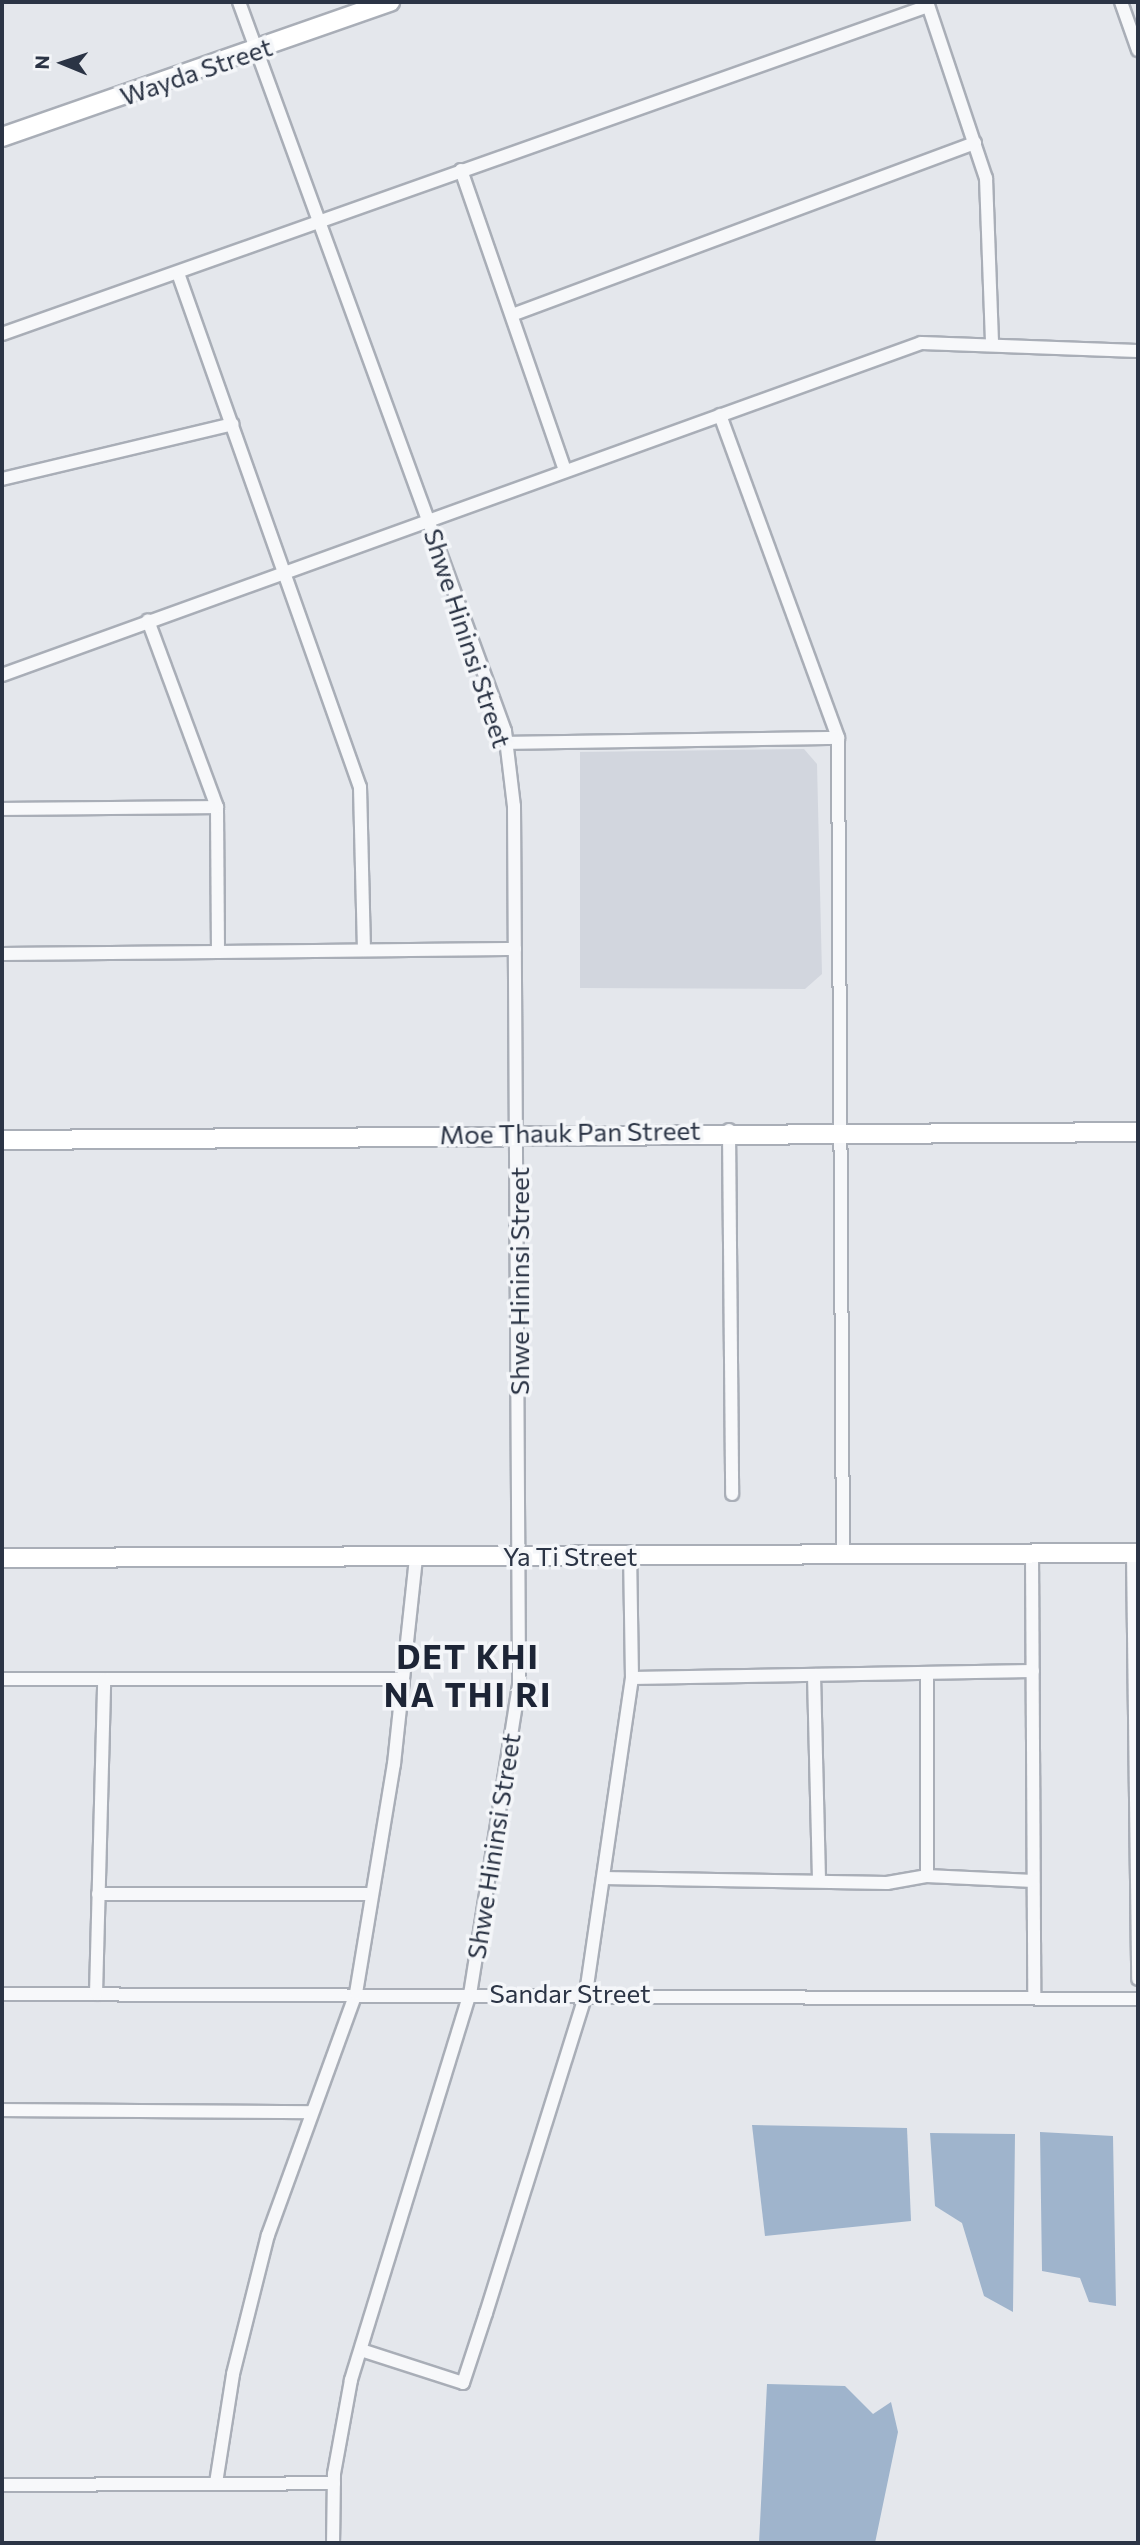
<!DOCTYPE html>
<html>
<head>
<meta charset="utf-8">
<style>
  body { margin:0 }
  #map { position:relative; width:1140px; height:2545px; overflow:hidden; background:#e4e7ec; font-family:Commissioner,sans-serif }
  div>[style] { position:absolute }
  .built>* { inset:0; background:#d2d6de }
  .water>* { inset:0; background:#9fb4cc }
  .roads { filter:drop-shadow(2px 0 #a9aeb7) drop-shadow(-2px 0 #a9aeb7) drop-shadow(0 2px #a9aeb7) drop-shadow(0 -2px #a9aeb7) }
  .street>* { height:12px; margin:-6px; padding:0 6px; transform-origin:6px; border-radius:6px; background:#f7f8fa }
  .secondary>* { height:18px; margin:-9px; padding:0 9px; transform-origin:9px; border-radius:9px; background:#fff }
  span { translate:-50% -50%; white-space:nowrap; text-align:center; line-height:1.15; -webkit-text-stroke:7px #f4f6f9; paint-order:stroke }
  .street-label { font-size:26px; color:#2b3445 }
  .district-label { font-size:33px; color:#1d2536; font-weight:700; letter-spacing:2px }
  .frame { position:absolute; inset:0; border:4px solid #2b3445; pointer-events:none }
  .north { position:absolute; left:28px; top:28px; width:70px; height:70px; -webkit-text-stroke:5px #f4f6f9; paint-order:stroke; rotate:272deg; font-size:19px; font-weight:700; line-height:28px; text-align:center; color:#2b3445 }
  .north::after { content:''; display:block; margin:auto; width:24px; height:32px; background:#2b3445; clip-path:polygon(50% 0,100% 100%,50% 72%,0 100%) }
</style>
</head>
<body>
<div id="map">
  <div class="built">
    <i style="clip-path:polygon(804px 749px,817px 764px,822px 974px,805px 989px,580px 988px,580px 752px)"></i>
  </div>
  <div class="water">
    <i style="clip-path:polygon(752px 2125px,907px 2128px,911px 2221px,765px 2236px)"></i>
    <i style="clip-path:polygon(1040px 2132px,1113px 2136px,1116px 2306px,1089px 2302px,1080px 2278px,1042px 2271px)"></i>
    <i style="clip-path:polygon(930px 2133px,1015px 2134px,1013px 2312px,984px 2296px,962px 2223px,935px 2206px)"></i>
    <i style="clip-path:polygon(767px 2384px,845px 2386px,873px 2414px,891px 2402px,898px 2432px,875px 2543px,759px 2543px)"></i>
  </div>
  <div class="roads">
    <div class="street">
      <i style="left:239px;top:2px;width:776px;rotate:69.95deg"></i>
      <i style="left:505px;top:731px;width:76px;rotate:83.2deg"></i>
      <i style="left:514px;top:806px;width:879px;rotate:89.67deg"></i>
      <i style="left:519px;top:1685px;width:312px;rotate:99deg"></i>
      <i style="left:470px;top:1993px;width:405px;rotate:107.1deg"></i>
      <i style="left:351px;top:2380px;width:96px;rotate:100.3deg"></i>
      <i style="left:334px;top:2474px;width:69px;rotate:90.8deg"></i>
      <i style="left:927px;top:2px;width:186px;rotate:71.5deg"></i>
      <i style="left:986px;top:178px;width:167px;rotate:87.9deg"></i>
      <i style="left:1121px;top:2px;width:51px;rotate:70.5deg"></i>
      <i style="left:461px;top:170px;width:318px;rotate:70.9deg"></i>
      <i style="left:179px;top:276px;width:542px;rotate:70.5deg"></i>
      <i style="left:360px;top:787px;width:162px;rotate:88.6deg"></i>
      <i style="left:512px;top:315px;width:494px;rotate:-20.4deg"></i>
      <i style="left:2px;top:334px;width:982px;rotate:-19.5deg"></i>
      <i style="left:720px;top:415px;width:344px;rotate:69.9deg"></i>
      <i style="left:2px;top:479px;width:237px;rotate:-13.4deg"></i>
      <i style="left:2px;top:675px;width:977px;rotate:-19.86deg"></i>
      <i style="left:921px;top:343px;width:217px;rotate:2.1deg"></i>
      <i style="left:506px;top:743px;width:332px;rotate:-0.9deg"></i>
      <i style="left:838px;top:738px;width:817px;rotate:89.65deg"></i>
      <i style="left:2px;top:809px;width:215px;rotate:-0.5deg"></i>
      <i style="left:218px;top:952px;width:297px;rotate:-0.6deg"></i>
      <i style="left:2px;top:954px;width:216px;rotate:-0.5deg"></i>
      <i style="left:218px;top:952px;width:145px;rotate:-90.4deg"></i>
      <i style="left:217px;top:807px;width:199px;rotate:-110.3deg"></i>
      <i style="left:729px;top:1130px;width:364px;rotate:89.5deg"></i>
      <i style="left:1032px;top:1553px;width:443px;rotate:89.7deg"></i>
      <i style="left:1133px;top:1553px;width:426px;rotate:89.3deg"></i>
      <i style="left:927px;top:1673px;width:203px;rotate:90deg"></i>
      <i style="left:927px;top:1876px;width:106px;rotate:2.7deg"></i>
      <i style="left:814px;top:1675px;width:206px;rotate:88.6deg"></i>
      <i style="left:632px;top:1678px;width:401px;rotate:-1deg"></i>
      <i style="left:2px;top:1679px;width:401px"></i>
      <i style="left:603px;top:1878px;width:284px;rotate:1deg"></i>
      <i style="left:887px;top:1883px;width:41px;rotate:-9.9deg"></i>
      <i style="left:98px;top:1894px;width:274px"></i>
      <i style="left:2px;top:1994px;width:1136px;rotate:0.25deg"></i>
      <i style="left:96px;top:1994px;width:315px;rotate:-88.5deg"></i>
      <i style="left:2px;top:2110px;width:309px;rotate:0.4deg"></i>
      <i style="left:361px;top:2350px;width:107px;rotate:17.9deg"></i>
      <i style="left:463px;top:2383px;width:74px;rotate:-71.8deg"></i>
      <i style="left:486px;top:2313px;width:335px;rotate:-72.6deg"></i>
      <i style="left:586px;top:1993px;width:318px;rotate:-81.7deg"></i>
      <i style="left:632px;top:1678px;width:122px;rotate:-90.9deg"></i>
      <i style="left:216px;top:2483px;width:110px;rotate:-81.1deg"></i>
      <i style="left:233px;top:2374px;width:143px;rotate:-75.9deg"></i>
      <i style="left:268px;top:2235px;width:258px;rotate:-70deg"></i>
      <i style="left:356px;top:1993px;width:232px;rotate:-80.6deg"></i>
      <i style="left:394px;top:1764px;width:208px;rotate:-83.9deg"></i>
      <i style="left:2px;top:2485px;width:332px;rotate:-0.3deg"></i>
    </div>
    <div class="secondary">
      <i style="left:2px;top:137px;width:411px;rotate:-19.2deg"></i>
      <i style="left:2px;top:1140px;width:1136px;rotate:-0.4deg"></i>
      <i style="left:2px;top:1558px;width:1136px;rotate:-0.25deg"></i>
    </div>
  </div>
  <div class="street-label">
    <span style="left:196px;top:71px;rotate:-19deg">Wayda Street</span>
    <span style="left:468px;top:638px;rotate:72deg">Shwe Hininsi Street</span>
    <span style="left:570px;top:1132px;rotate:-1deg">Moe Thauk Pan Street</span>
    <span style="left:519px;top:1281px;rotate:-90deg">Shwe Hininsi Street</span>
    <span style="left:570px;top:1556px">Ya Ti Street</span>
    <span style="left:493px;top:1846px;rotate:-81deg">Shwe Hininsi Street</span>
    <span style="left:570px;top:1993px">Sandar Street</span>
  </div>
  <div class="district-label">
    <span style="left:468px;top:1675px">DET KHI<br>NA THI RI</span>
  </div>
  <div class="frame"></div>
  <div class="north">N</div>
</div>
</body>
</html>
